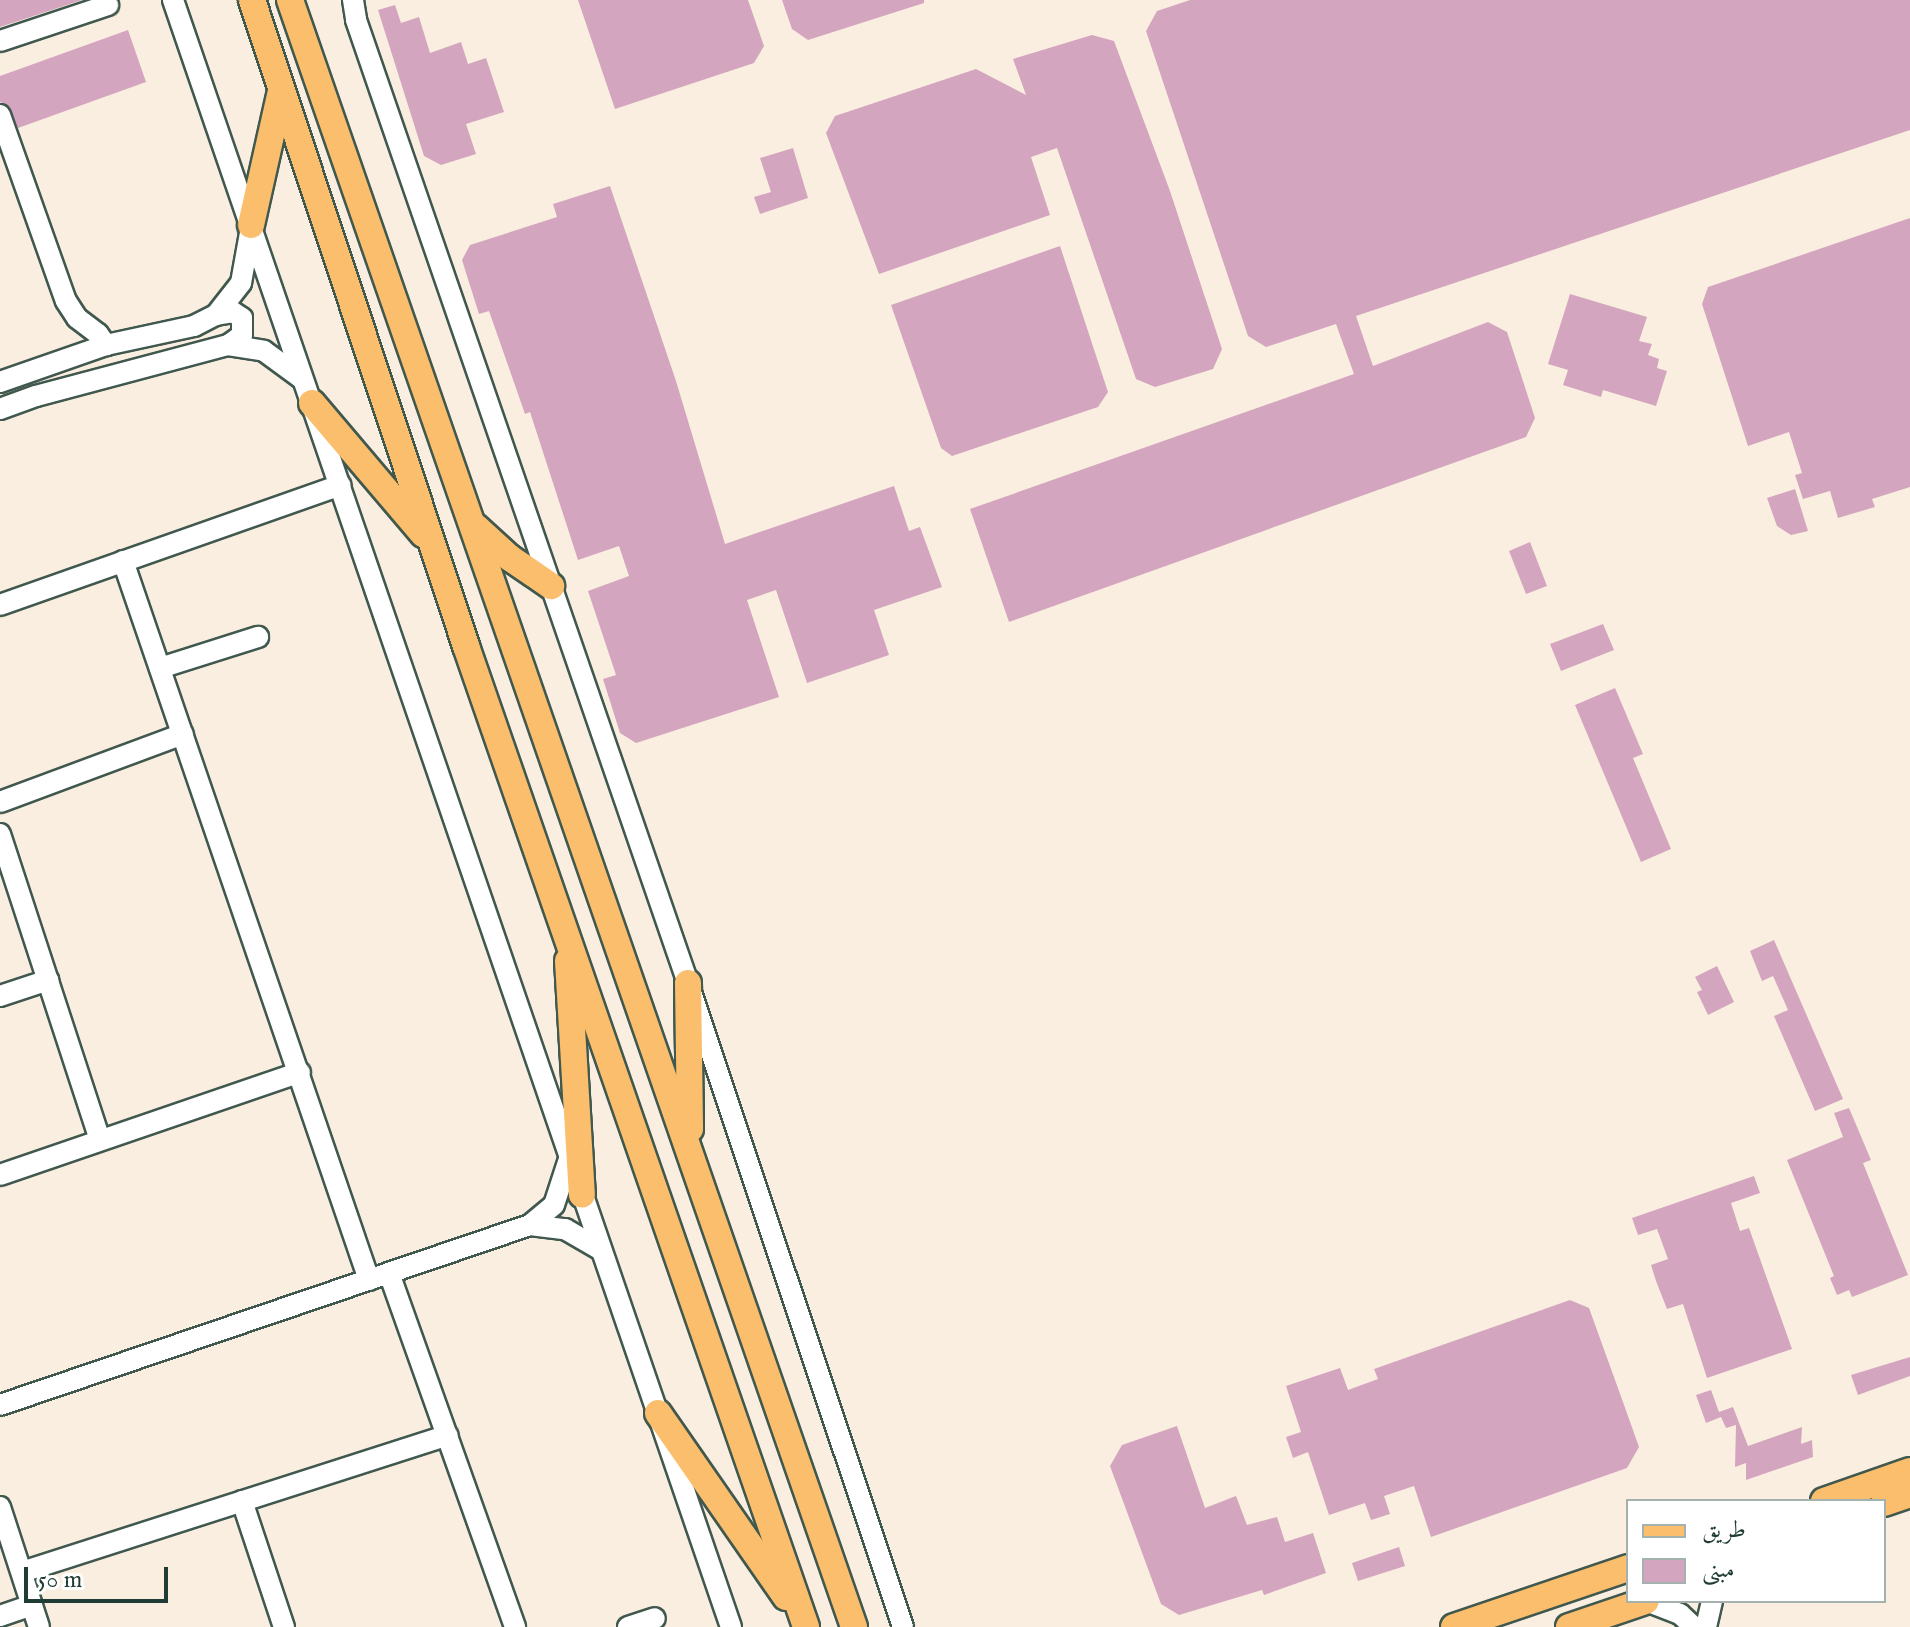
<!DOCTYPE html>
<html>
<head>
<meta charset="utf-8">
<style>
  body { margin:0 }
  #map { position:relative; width:1910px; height:1627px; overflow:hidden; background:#faeee0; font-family:"IM FELL English",Amiri,serif }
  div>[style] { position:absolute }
  .building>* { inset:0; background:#d4a5be }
  .roads { filter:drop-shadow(2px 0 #40584e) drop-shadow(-2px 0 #40584e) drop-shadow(0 2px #40584e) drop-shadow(0 -2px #40584e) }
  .minor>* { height:20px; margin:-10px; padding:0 10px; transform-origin:10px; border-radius:10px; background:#fff }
  .major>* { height:26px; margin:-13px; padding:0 13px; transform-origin:13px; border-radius:13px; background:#fabe6d }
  span { translate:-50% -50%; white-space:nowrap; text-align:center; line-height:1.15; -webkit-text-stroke:7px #fff; paint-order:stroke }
  .legend { position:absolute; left:1626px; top:1499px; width:260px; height:104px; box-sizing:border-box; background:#fff; border:2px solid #a5b1ae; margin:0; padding:10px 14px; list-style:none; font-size:24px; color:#1f3d34 }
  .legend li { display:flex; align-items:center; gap:16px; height:40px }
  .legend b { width:40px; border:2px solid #a5b1ae }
  .scale { position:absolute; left:24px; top:1567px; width:144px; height:36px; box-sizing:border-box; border:4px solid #1f3d34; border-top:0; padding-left:10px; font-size:24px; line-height:28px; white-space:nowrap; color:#1f3d34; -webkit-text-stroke:6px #fff; paint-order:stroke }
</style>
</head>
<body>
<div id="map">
  <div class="building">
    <i style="clip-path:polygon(0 0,82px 0,0 27px)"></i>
    <i style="clip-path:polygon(578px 0,748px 0,764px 46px,754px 63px,615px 109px)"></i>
    <i style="clip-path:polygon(782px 0,924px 0,924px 3px,808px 40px,792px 29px)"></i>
    <i style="clip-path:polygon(1190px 0,1910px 0,1910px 130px,1356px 316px,1373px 366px,1488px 322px,1507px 332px,1535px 418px,1526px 437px,1009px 622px,970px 509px,1354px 374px,1336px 324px,1266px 347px,1248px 336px,1146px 31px,1157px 11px)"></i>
    <i style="clip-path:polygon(395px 5px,401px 23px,419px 17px,430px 53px,461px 42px,468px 64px,486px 58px,504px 112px,466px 124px,476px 154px,441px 165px,424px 156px,378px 10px)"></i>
    <i style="clip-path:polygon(128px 30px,146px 82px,18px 128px,9px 106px,0 102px,0 76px)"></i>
    <i style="clip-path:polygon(1092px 35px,1114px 41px,1170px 191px,1222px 349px,1213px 369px,1155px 387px,1136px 379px,1057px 148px,1031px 157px,1050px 215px,879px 274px,826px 133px,835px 116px,976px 69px,1026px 95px,1013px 59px)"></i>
    <i style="clip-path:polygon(793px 148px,808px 198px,760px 214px,754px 197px,771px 192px,760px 158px)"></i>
    <i style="clip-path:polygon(610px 186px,676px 381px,725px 544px,894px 486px,909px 531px,920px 527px,942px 587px,874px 610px,889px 655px,807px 683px,776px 590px,747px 600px,779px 697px,636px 743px,620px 733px,603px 679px,616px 675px,588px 591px,629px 576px,619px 546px,578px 560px,530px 412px,525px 414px,489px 311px,479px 314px,462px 260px,470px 245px,557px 217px,553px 204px)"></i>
    <i style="clip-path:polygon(1910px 218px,1910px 487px,1872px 499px,1875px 507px,1838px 518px,1830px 491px,1803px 499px,1795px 475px,1802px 473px,1789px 432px,1748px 446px,1702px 304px,1708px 287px)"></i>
    <i style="clip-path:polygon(1060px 246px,1108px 392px,1098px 407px,952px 456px,941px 448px,891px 305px)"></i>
    <i style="clip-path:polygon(1570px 294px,1647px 317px,1639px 341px,1652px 344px,1648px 355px,1659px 359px,1657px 368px,1667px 371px,1656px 406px,1603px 390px,1601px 397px,1563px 385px,1568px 370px,1548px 364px)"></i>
    <i style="clip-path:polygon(1795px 489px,1808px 531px,1791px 535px,1777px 526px,1767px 498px)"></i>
    <i style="clip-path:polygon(1530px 542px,1547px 586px,1526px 594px,1509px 551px)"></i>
    <i style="clip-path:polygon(1603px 624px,1614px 650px,1561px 671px,1550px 644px)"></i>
    <i style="clip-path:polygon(1615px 688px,1643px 754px,1633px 758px,1671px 849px,1641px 862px,1575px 705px)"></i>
    <i style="clip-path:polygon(1774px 940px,1843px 1099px,1815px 1111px,1774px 1016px,1788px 1010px,1773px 976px,1762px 981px,1750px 951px)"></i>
    <i style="clip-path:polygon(1717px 966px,1734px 1002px,1708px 1015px,1697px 992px,1702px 990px,1695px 977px)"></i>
    <i style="clip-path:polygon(1849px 1108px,1871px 1160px,1863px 1163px,1908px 1275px,1852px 1297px,1849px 1290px,1837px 1295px,1830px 1278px,1834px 1276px,1787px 1160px,1843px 1137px,1834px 1113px)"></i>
    <i style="clip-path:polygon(1754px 1176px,1760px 1193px,1731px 1203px,1740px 1231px,1749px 1228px,1792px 1349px,1707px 1378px,1683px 1304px,1667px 1309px,1656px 1281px,1651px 1265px,1668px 1259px,1657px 1229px,1638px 1235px,1632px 1218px)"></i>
    <i style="clip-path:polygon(1570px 1300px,1589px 1308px,1623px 1402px,1639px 1447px,1627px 1468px,1431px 1537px,1414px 1486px,1384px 1496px,1390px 1514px,1371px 1520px,1365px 1503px,1329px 1515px,1308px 1452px,1293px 1458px,1286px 1437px,1301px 1432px,1286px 1386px,1340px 1368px,1348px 1390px,1378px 1379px,1374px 1369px)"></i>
    <i style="clip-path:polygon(1910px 1357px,1910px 1376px,1858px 1395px,1851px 1375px)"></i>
    <i style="clip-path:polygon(1711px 1390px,1719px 1412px,1733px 1407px,1748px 1446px,1802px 1427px,1801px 1444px,1812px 1440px,1813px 1457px,1746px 1480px,1746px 1463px,1735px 1467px,1736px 1425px,1726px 1428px,1721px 1417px,1706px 1423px,1696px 1395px)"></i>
    <i style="clip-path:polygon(1177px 1426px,1205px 1508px,1236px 1496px,1247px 1525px,1277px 1517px,1285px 1542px,1313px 1533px,1326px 1573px,1264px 1595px,1262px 1590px,1179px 1615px,1161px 1604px,1110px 1466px,1122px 1445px)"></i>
    <i style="clip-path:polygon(1399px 1547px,1405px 1566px,1358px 1581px,1352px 1563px)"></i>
  </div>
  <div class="roads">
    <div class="minor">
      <i style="left:173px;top:0;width:1720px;rotate:71.07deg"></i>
      <i style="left:353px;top:0;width:20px;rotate:81deg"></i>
      <i style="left:356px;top:20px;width:1019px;rotate:70.98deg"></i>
      <i style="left:688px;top:983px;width:679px;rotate:71.54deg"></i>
      <i style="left:0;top:41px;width:114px;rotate:-18.4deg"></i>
      <i style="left:0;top:115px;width:197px;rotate:70.5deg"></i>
      <i style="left:66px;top:301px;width:20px;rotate:57deg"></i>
      <i style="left:77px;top:318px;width:26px;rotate:37deg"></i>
      <i style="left:98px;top:334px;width:14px;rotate:54deg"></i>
      <i style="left:216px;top:315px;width:17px;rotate:-10deg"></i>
      <i style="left:233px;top:312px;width:11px;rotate:34deg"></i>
      <i style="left:242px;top:318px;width:17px;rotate:90deg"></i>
      <i style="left:242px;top:335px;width:17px;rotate:144deg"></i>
      <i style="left:0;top:382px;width:112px;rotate:-19.2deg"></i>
      <i style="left:106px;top:345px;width:90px;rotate:-12.2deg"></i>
      <i style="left:194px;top:326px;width:25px;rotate:-27deg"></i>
      <i style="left:216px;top:315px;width:41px;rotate:-52deg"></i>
      <i style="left:241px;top:283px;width:51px;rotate:-79.8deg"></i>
      <i style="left:0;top:409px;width:38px;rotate:-20deg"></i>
      <i style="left:36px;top:396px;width:199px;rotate:-14.9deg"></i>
      <i style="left:228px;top:345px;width:36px;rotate:9deg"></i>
      <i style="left:264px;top:351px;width:46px;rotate:36.1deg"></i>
      <i style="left:123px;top:561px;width:760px;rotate:71.11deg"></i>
      <i style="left:0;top:605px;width:361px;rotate:-19.4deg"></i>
      <i style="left:160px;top:668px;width:103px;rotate:-17.6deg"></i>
      <i style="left:0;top:802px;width:195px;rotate:-20.4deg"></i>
      <i style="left:0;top:834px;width:322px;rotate:71.9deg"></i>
      <i style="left:0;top:996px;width:51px;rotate:-18.4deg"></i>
      <i style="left:0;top:1175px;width:317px;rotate:-18.9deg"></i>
      <i style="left:530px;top:1225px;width:35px;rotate:7deg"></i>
      <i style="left:565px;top:1229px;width:42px;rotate:30.3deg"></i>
      <i style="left:389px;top:1273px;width:376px;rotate:70.4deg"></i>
      <i style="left:0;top:1405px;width:560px;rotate:-18.76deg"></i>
      <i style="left:530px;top:1225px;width:31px;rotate:-40deg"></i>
      <i style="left:554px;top:1205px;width:48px;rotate:-71.9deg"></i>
      <i style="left:242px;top:1501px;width:133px;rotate:71.6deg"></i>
      <i style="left:0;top:1507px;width:126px;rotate:72deg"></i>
      <i style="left:22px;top:1572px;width:447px;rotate:-17.8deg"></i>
      <i style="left:1646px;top:1601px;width:36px;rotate:21deg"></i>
      <i style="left:1680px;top:1614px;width:19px;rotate:43deg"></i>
      <i style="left:0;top:1616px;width:34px;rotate:-19deg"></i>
      <i style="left:628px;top:1627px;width:28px;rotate:-18deg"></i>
      <i style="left:1706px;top:1627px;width:27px;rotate:-77deg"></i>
    </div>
    <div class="major">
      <i style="left:252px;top:0;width:681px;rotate:71.67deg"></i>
      <i style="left:466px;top:646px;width:1038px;rotate:70.88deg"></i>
      <i style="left:290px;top:0;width:1722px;rotate:70.88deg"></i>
      <i style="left:251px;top:225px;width:137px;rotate:-77.4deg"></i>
      <i style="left:312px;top:403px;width:172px;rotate:49.7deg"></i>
      <i style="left:476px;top:527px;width:46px;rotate:42.4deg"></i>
      <i style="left:510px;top:558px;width:50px;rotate:34.3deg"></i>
      <i style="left:568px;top:961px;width:234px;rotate:86.6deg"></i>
      <i style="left:688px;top:983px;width:146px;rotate:89.2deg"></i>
      <i style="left:658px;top:1413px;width:224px;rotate:55.2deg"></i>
      <i style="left:1824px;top:1501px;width:91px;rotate:-19.2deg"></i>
      <i style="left:1884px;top:1503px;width:28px;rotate:-19deg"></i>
      <i style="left:1454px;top:1627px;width:184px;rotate:-18.7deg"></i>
      <i style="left:1569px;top:1627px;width:81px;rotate:-18.7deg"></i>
    </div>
  </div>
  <ul class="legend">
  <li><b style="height:10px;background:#fabe6d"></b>طريق</li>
  <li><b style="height:22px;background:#d4a5be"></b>مبنى</li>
  </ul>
  <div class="scale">50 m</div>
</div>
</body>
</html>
